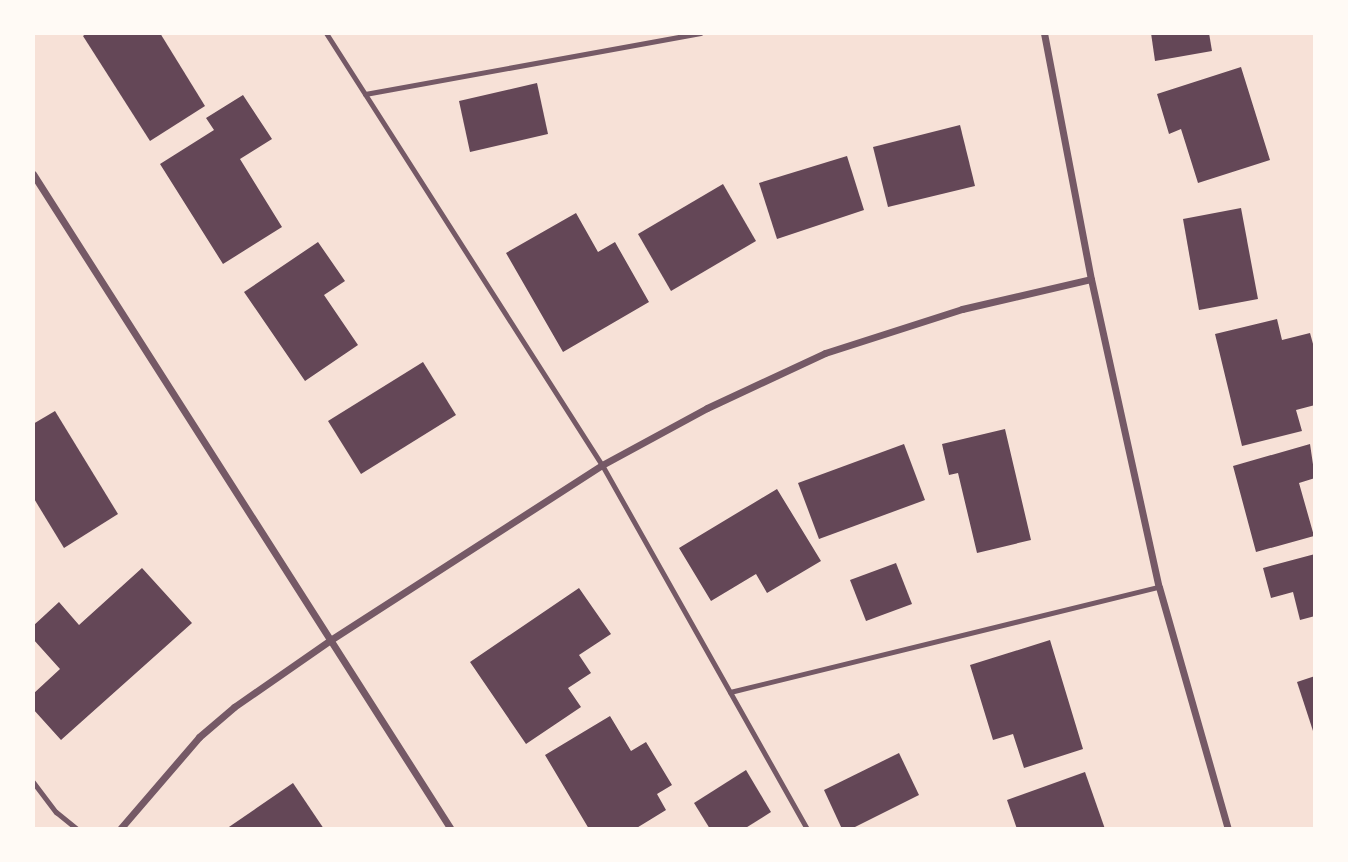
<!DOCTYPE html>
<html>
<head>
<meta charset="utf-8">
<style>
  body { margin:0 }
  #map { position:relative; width:1348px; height:862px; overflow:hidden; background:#f7e1d7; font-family:Helvetica,sans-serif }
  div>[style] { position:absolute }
  .building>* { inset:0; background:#644757 }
  .service>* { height:5px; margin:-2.5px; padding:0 2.5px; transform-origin:2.5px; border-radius:2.5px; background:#755966 }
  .minor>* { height:7px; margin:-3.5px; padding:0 3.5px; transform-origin:3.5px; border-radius:3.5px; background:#755966 }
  span { translate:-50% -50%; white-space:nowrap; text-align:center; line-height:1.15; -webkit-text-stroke:5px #fffaf5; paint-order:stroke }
  .frame { position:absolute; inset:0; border:35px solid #fffaf5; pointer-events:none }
</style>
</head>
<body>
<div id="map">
  <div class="building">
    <i style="clip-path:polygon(87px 33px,160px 33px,205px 106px,150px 141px,83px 36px)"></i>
    <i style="clip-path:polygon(1151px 33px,1209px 33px,1212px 51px,1155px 61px)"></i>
    <i style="clip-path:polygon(1241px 67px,1270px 160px,1198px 183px,1181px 129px,1169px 134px,1157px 94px)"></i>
    <i style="clip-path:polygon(537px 83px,548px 134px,470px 152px,459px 101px)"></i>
    <i style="clip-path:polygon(243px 95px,272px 139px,240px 159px,282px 227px,223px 264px,160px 164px,214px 130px,206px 118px)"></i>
    <i style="clip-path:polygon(960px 125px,975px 186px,888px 207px,873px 147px)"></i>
    <i style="clip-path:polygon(847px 156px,864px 210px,777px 239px,759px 183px)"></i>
    <i style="clip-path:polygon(723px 184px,756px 241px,671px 291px,638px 234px)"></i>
    <i style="clip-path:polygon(1241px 208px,1258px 299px,1199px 310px,1183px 219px)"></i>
    <i style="clip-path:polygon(576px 213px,598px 252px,615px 242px,649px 302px,563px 352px,506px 253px)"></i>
    <i style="clip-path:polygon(318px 242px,345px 281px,324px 295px,358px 345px,305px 381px,244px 292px)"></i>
    <i style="clip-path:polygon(1277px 319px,1282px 340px,1310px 333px,1315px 351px,1315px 405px,1296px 410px,1302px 431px,1242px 446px,1215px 334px)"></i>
    <i style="clip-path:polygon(423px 362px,456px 415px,361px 474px,328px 421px)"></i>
    <i style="clip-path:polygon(55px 411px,118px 514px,64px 548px,33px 497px,33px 424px)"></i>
    <i style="clip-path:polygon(1005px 429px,1031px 540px,977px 553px,958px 473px,949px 475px,942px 444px)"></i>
    <i style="clip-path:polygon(904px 444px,925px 500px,819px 539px,798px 483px)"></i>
    <i style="clip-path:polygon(1310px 444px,1315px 478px,1299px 483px,1314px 536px,1256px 552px,1233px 466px)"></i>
    <i style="clip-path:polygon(777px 489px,821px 561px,767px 593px,756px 574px,711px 601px,679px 548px)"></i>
    <i style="clip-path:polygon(1315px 554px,1315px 616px,1300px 620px,1293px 592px,1271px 598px,1263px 568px)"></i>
    <i style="clip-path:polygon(896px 563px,912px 604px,866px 621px,850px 580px)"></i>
    <i style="clip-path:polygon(142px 568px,192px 623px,61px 740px,33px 709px,33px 694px,60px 669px,33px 639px,33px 626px,59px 602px,79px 625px)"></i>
    <i style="clip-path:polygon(579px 588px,611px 634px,579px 655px,591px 673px,568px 688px,581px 707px,526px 744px,470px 662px)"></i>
    <i style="clip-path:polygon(1050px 640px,1083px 749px,1024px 768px,1013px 734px,993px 740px,970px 665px)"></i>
    <i style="clip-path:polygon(1315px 676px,1315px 734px,1314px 734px,1297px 682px)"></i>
    <i style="clip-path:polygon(610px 716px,631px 751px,646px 742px,672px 785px,657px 794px,666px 810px,635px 829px,589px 829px,545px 755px)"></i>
    <i style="clip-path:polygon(899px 753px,919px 795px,851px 829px,842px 829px,824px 790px)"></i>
    <i style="clip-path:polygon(746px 770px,771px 812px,744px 829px,710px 829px,694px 803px)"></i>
    <i style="clip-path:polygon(1085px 772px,1105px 829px,1017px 829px,1007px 800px)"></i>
    <i style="clip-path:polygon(293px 783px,324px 829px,226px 829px)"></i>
  </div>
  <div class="service">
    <i style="left:326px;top:33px;width:513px;rotate:57.43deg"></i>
    <i style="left:602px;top:465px;width:418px;rotate:60.6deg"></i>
    <i style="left:365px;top:94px;width:341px;rotate:-10.3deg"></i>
    <i style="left:730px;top:692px;width:442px;rotate:-13.8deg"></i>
    <i style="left:33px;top:782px;width:38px;rotate:53deg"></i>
    <i style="left:56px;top:812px;width:27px;rotate:39deg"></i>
  </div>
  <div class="minor">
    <i style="left:1044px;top:33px;width:250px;rotate:79.2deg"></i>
    <i style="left:1091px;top:279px;width:315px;rotate:77.6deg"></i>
    <i style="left:1159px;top:587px;width:252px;rotate:74.1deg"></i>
    <i style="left:33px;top:174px;width:777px;rotate:57.46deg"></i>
    <i style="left:120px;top:829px;width:121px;rotate:-49.3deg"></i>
    <i style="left:199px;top:737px;width:46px;rotate:-40.6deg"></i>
    <i style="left:234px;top:707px;width:119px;rotate:-34.8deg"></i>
    <i style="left:332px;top:639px;width:321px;rotate:-32.8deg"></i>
    <i style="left:602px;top:465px;width:119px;rotate:-28.5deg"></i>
    <i style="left:707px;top:408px;width:130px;rotate:-25deg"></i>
    <i style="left:825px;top:353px;width:144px;rotate:-17.8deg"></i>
    <i style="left:962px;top:309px;width:132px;rotate:-13.1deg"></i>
  </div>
  <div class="frame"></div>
</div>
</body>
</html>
